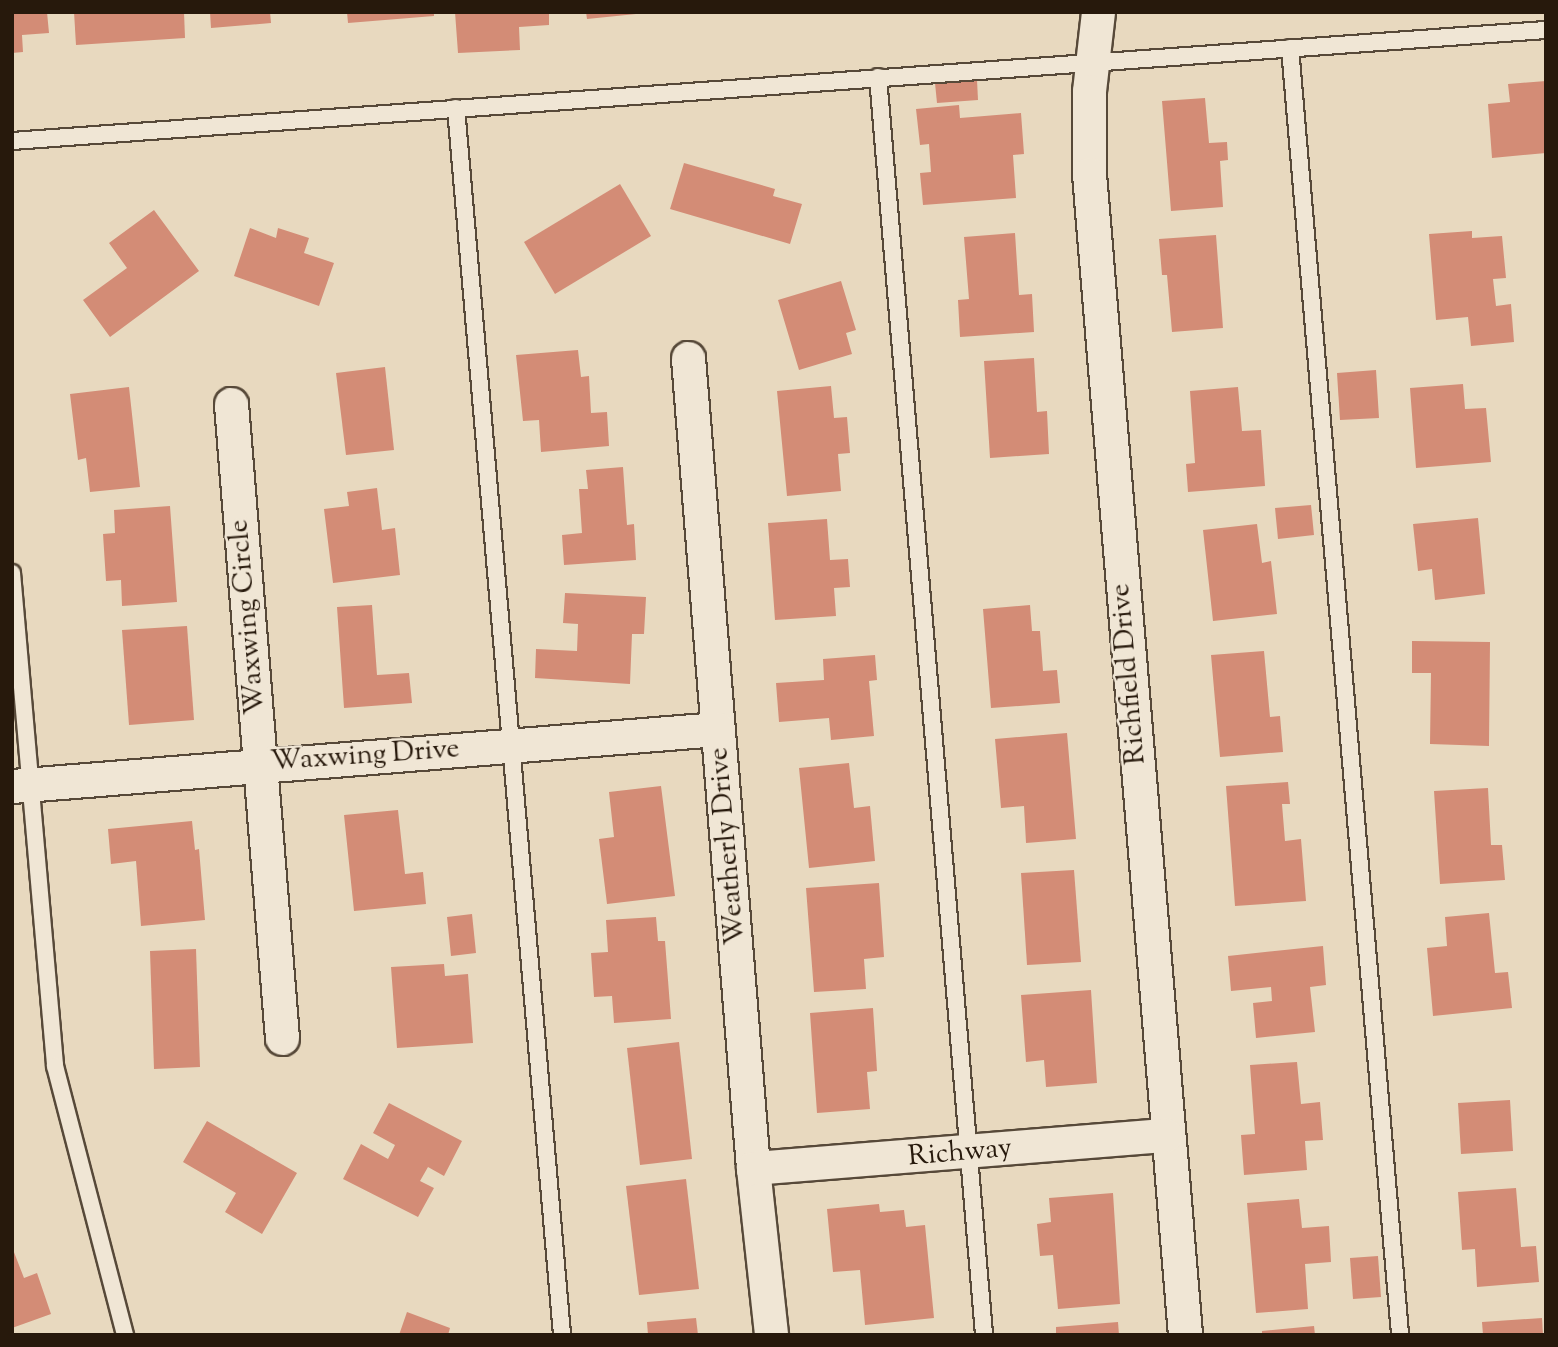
<!DOCTYPE html>
<html>
<head>
<meta charset="utf-8">
<style>
  body { margin:0 }
  #map { position:relative; width:1558px; height:1347px; overflow:hidden; background:#e8d9bf; font-family:"Sorts Mill Goudy",serif }
  div>[style] { position:absolute }
  .building>* { inset:0; background:#d38c76 }
  .roads { filter:drop-shadow(2px 0 #574939) drop-shadow(-2px 0 #574939) drop-shadow(0 2px #574939) drop-shadow(0 -2px #574939) }
  .service>* { height:16px; margin:-8px; padding:0 8px; transform-origin:8px; border-radius:8px; background:#f0e6d5 }
  .minor>* { height:33px; margin:-16.5px; padding:0 16.5px; transform-origin:16.5px; border-radius:16.5px; background:#f0e6d5 }
  span { translate:-50% -50%; white-space:nowrap; text-align:center; line-height:1.15; -webkit-text-stroke:5px #f0e6d5; paint-order:stroke }
  .street-label { font-size:28px; color:#27190c }
  .frame { position:absolute; inset:0; border:14px solid #27190c; pointer-events:none }
</style>
</head>
<body>
<div id="map">
  <div class="building">
    <i style="clip-path:polygon(12px 12px,47px 12px,49px 33px,22px 35px,23px 52px,12px 53px)"></i>
    <i style="clip-path:polygon(74px 12px,184px 12px,185px 38px,76px 45px)"></i>
    <i style="clip-path:polygon(210px 12px,270px 12px,271px 23px,211px 28px)"></i>
    <i style="clip-path:polygon(347px 12px,434px 12px,434px 16px,348px 23px)"></i>
    <i style="clip-path:polygon(455px 12px,549px 12px,549px 25px,519px 27px,520px 50px,458px 53px)"></i>
    <i style="clip-path:polygon(586px 12px,636px 12px,636px 14px,587px 19px)"></i>
    <i style="clip-path:polygon(977px 80px,978px 100px,937px 103px,935px 83px)"></i>
    <i style="clip-path:polygon(1546px 81px,1546px 153px,1492px 158px,1488px 104px,1510px 102px,1508px 84px)"></i>
    <i style="clip-path:polygon(1205px 98px,1209px 143px,1227px 142px,1228px 160px,1220px 161px,1223px 207px,1171px 211px,1162px 101px)"></i>
    <i style="clip-path:polygon(959px 105px,960px 118px,1021px 113px,1024px 154px,1013px 155px,1016px 198px,923px 205px,920px 173px,931px 172px,929px 144px,920px 145px,916px 109px)"></i>
    <i style="clip-path:polygon(684px 163px,775px 189px,773px 196px,802px 204px,790px 244px,670px 209px)"></i>
    <i style="clip-path:polygon(620px 184px,651px 236px,555px 294px,524px 242px)"></i>
    <i style="clip-path:polygon(154px 210px,199px 271px,110px 337px,83px 300px,127px 268px,109px 243px)"></i>
    <i style="clip-path:polygon(250px 228px,276px 238px,278px 228px,309px 238px,304px 253px,334px 263px,319px 306px,234px 276px)"></i>
    <i style="clip-path:polygon(1472px 231px,1472px 238px,1502px 236px,1506px 278px,1493px 279px,1496px 306px,1511px 304px,1514px 342px,1471px 346px,1468px 317px,1436px 320px,1429px 234px)"></i>
    <i style="clip-path:polygon(1015px 233px,1019px 295px,1032px 294px,1034px 332px,960px 337px,958px 300px,969px 299px,964px 237px)"></i>
    <i style="clip-path:polygon(1216px 235px,1223px 328px,1172px 332px,1167px 275px,1162px 275px,1159px 239px)"></i>
    <i style="clip-path:polygon(841px 281px,856px 330px,846px 333px,852px 354px,799px 370px,778px 300px)"></i>
    <i style="clip-path:polygon(578px 350px,581px 377px,589px 376px,591px 413px,607px 412px,609px 446px,541px 452px,539px 420px,523px 421px,516px 355px)"></i>
    <i style="clip-path:polygon(1034px 358px,1037px 412px,1047px 411px,1049px 454px,990px 458px,984px 361px)"></i>
    <i style="clip-path:polygon(385px 367px,394px 450px,346px 455px,336px 373px)"></i>
    <i style="clip-path:polygon(1376px 370px,1379px 418px,1340px 420px,1337px 373px)"></i>
    <i style="clip-path:polygon(1463px 384px,1465px 409px,1486px 408px,1491px 462px,1416px 468px,1410px 388px)"></i>
    <i style="clip-path:polygon(831px 386px,834px 418px,847px 417px,850px 453px,838px 454px,841px 491px,787px 496px,777px 391px)"></i>
    <i style="clip-path:polygon(129px 387px,140px 487px,90px 492px,86px 458px,78px 460px,70px 394px)"></i>
    <i style="clip-path:polygon(1238px 387px,1242px 431px,1261px 430px,1265px 486px,1188px 492px,1186px 464px,1195px 463px,1190px 391px)"></i>
    <i style="clip-path:polygon(623px 467px,627px 525px,634px 524px,636px 560px,564px 565px,562px 535px,582px 533px,579px 489px,588px 489px,586px 470px)"></i>
    <i style="clip-path:polygon(377px 488px,382px 530px,395px 528px,400px 575px,333px 583px,324px 509px,349px 506px,347px 492px)"></i>
    <i style="clip-path:polygon(1311px 505px,1314px 535px,1278px 539px,1275px 508px)"></i>
    <i style="clip-path:polygon(170px 506px,177px 602px,122px 606px,121px 580px,106px 581px,103px 534px,115px 533px,114px 510px)"></i>
    <i style="clip-path:polygon(1478px 518px,1485px 594px,1435px 600px,1432px 569px,1418px 571px,1413px 524px)"></i>
    <i style="clip-path:polygon(827px 519px,830px 560px,848px 559px,850px 587px,834px 588px,836px 616px,775px 620px,768px 523px)"></i>
    <i style="clip-path:polygon(1257px 524px,1262px 563px,1271px 561px,1277px 614px,1213px 621px,1203px 530px)"></i>
    <i style="clip-path:polygon(565px 593px,646px 597px,644px 634px,632px 634px,630px 684px,535px 678px,536px 649px,577px 651px,578px 624px,563px 623px)"></i>
    <i style="clip-path:polygon(372px 605px,377px 675px,409px 673px,412px 703px,344px 708px,337px 607px)"></i>
    <i style="clip-path:polygon(1030px 605px,1032px 631px,1040px 631px,1043px 671px,1057px 670px,1060px 703px,991px 708px,983px 609px)"></i>
    <i style="clip-path:polygon(187px 626px,194px 720px,129px 725px,122px 630px)"></i>
    <i style="clip-path:polygon(1412px 641px,1490px 642px,1489px 746px,1430px 744px,1431px 673px,1412px 673px)"></i>
    <i style="clip-path:polygon(1264px 651px,1270px 717px,1280px 716px,1283px 752px,1220px 757px,1211px 655px)"></i>
    <i style="clip-path:polygon(875px 655px,877px 680px,869px 681px,874px 736px,831px 740px,829px 718px,779px 722px,776px 683px,824px 680px,823px 659px)"></i>
    <i style="clip-path:polygon(1067px 733px,1076px 839px,1026px 843px,1024px 806px,1001px 808px,995px 739px)"></i>
    <i style="clip-path:polygon(849px 763px,854px 808px,870px 806px,875px 861px,809px 868px,799px 768px)"></i>
    <i style="clip-path:polygon(1288px 782px,1290px 804px,1282px 804px,1285px 841px,1301px 839px,1306px 901px,1235px 906px,1226px 786px)"></i>
    <i style="clip-path:polygon(661px 786px,675px 896px,607px 904px,599px 839px,614px 837px,609px 792px)"></i>
    <i style="clip-path:polygon(1488px 788px,1491px 845px,1502px 845px,1505px 880px,1440px 884px,1434px 791px)"></i>
    <i style="clip-path:polygon(398px 810px,405px 874px,423px 872px,426px 904px,354px 911px,344px 815px)"></i>
    <i style="clip-path:polygon(192px 821px,195px 850px,199px 849px,205px 920px,141px 926px,136px 861px,111px 864px,108px 829px)"></i>
    <i style="clip-path:polygon(1074px 870px,1081px 962px,1027px 965px,1021px 873px)"></i>
    <i style="clip-path:polygon(879px 883px,884px 957px,864px 959px,866px 989px,814px 992px,806px 888px)"></i>
    <i style="clip-path:polygon(1489px 913px,1495px 973px,1508px 972px,1512px 1008px,1433px 1016px,1427px 948px,1447px 946px,1445px 917px)"></i>
    <i style="clip-path:polygon(472px 914px,476px 953px,451px 956px,447px 917px)"></i>
    <i style="clip-path:polygon(656px 917px,658px 941px,665px 941px,671px 1019px,614px 1023px,612px 996px,594px 997px,591px 953px,608px 952px,606px 920px)"></i>
    <i style="clip-path:polygon(1323px 946px,1326px 985px,1310px 987px,1315px 1032px,1256px 1038px,1253px 1003px,1272px 1001px,1271px 987px,1231px 991px,1228px 956px)"></i>
    <i style="clip-path:polygon(196px 949px,200px 1067px,154px 1069px,150px 951px)"></i>
    <i style="clip-path:polygon(444px 964px,445px 976px,468px 974px,473px 1043px,397px 1048px,391px 967px)"></i>
    <i style="clip-path:polygon(1091px 990px,1097px 1083px,1046px 1087px,1044px 1060px,1026px 1062px,1021px 995px)"></i>
    <i style="clip-path:polygon(873px 1008px,877px 1071px,867px 1072px,870px 1109px,817px 1113px,810px 1013px)"></i>
    <i style="clip-path:polygon(679px 1042px,692px 1159px,640px 1165px,627px 1048px)"></i>
    <i style="clip-path:polygon(1297px 1062px,1301px 1104px,1320px 1102px,1323px 1140px,1305px 1141px,1307px 1170px,1244px 1175px,1241px 1135px,1255px 1134px,1250px 1065px)"></i>
    <i style="clip-path:polygon(1510px 1100px,1513px 1151px,1461px 1154px,1458px 1103px)"></i>
    <i style="clip-path:polygon(389px 1103px,462px 1141px,444px 1176px,428px 1167px,420px 1181px,434px 1188px,418px 1217px,343px 1179px,361px 1144px,388px 1159px,395px 1145px,373px 1133px)"></i>
    <i style="clip-path:polygon(207px 1121px,297px 1173px,262px 1234px,225px 1212px,236px 1193px,183px 1162px)"></i>
    <i style="clip-path:polygon(686px 1179px,699px 1289px,639px 1295px,626px 1186px)"></i>
    <i style="clip-path:polygon(1516px 1188px,1521px 1247px,1536px 1246px,1539px 1282px,1477px 1287px,1475px 1249px,1462px 1250px,1458px 1192px)"></i>
    <i style="clip-path:polygon(1113px 1193px,1120px 1304px,1058px 1309px,1053px 1255px,1040px 1256px,1037px 1224px,1051px 1222px,1049px 1198px)"></i>
    <i style="clip-path:polygon(1299px 1199px,1302px 1228px,1329px 1226px,1331px 1262px,1305px 1264px,1308px 1309px,1256px 1313px,1247px 1203px)"></i>
    <i style="clip-path:polygon(879px 1204px,880px 1212px,904px 1210px,906px 1227px,925px 1225px,934px 1318px,865px 1325px,860px 1270px,833px 1272px,827px 1209px)"></i>
    <i style="clip-path:polygon(12px 1247px,24px 1278px,37px 1273px,51px 1314px,12px 1328px)"></i>
    <i style="clip-path:polygon(1378px 1256px,1381px 1297px,1353px 1299px,1350px 1258px)"></i>
    <i style="clip-path:polygon(407px 1312px,450px 1328px,448px 1335px,399px 1335px)"></i>
    <i style="clip-path:polygon(696px 1318px,698px 1335px,648px 1335px,647px 1322px)"></i>
    <i style="clip-path:polygon(1542px 1318px,1543px 1335px,1483px 1335px,1482px 1322px)"></i>
    <i style="clip-path:polygon(1118px 1322px,1119px 1335px,1056px 1335px,1056px 1327px)"></i>
    <i style="clip-path:polygon(1314px 1326px,1315px 1335px,1262px 1335px,1262px 1331px)"></i>
  </div>
  <div class="roads">
    <div class="service">
      <i style="left:1290px;top:48px;width:1292px;rotate:85.11deg"></i>
      <i style="left:878px;top:77px;width:1262px;rotate:85.18deg"></i>
      <i style="left:456px;top:108px;width:1232px;rotate:85.06deg"></i>
      <i style="left:12px;top:141px;width:1538px;rotate:-4.14deg"></i>
      <i style="left:12px;top:573px;width:495px;rotate:85deg"></i>
      <i style="left:55px;top:1066px;width:278px;rotate:75.4deg"></i>
    </div>
    <div class="minor">
      <i style="left:1098px;top:12px;width:80px;rotate:96.5deg"></i>
      <i style="left:1089px;top:91px;width:83px;rotate:90deg"></i>
      <i style="left:1089px;top:174px;width:1165px;rotate:85.27deg"></i>
      <i style="left:688px;top:358px;width:813px;rotate:85.41deg"></i>
      <i style="left:753px;top:1168px;width:168px;rotate:83.8deg"></i>
      <i style="left:231px;top:404px;width:636px;rotate:85.4deg"></i>
      <i style="left:12px;top:786px;width:708px;rotate:-4.62deg"></i>
      <i style="left:753px;top:1168px;width:414px;rotate:-4.6deg"></i>
    </div>
  </div>
  <div class="street-label">
    <span style="left:248px;top:617px;rotate:-95deg">Waxwing Circle</span>
    <span style="left:1129px;top:674px;rotate:-95deg">Richfield Drive</span>
    <span style="left:365px;top:756px;rotate:-4deg">Waxwing Drive</span>
    <span style="left:728px;top:846px;rotate:-95deg">Weatherly Drive</span>
    <span style="left:960px;top:1153px;rotate:-5deg">Richway</span>
  </div>
  <div class="frame"></div>
</div>
</body>
</html>
